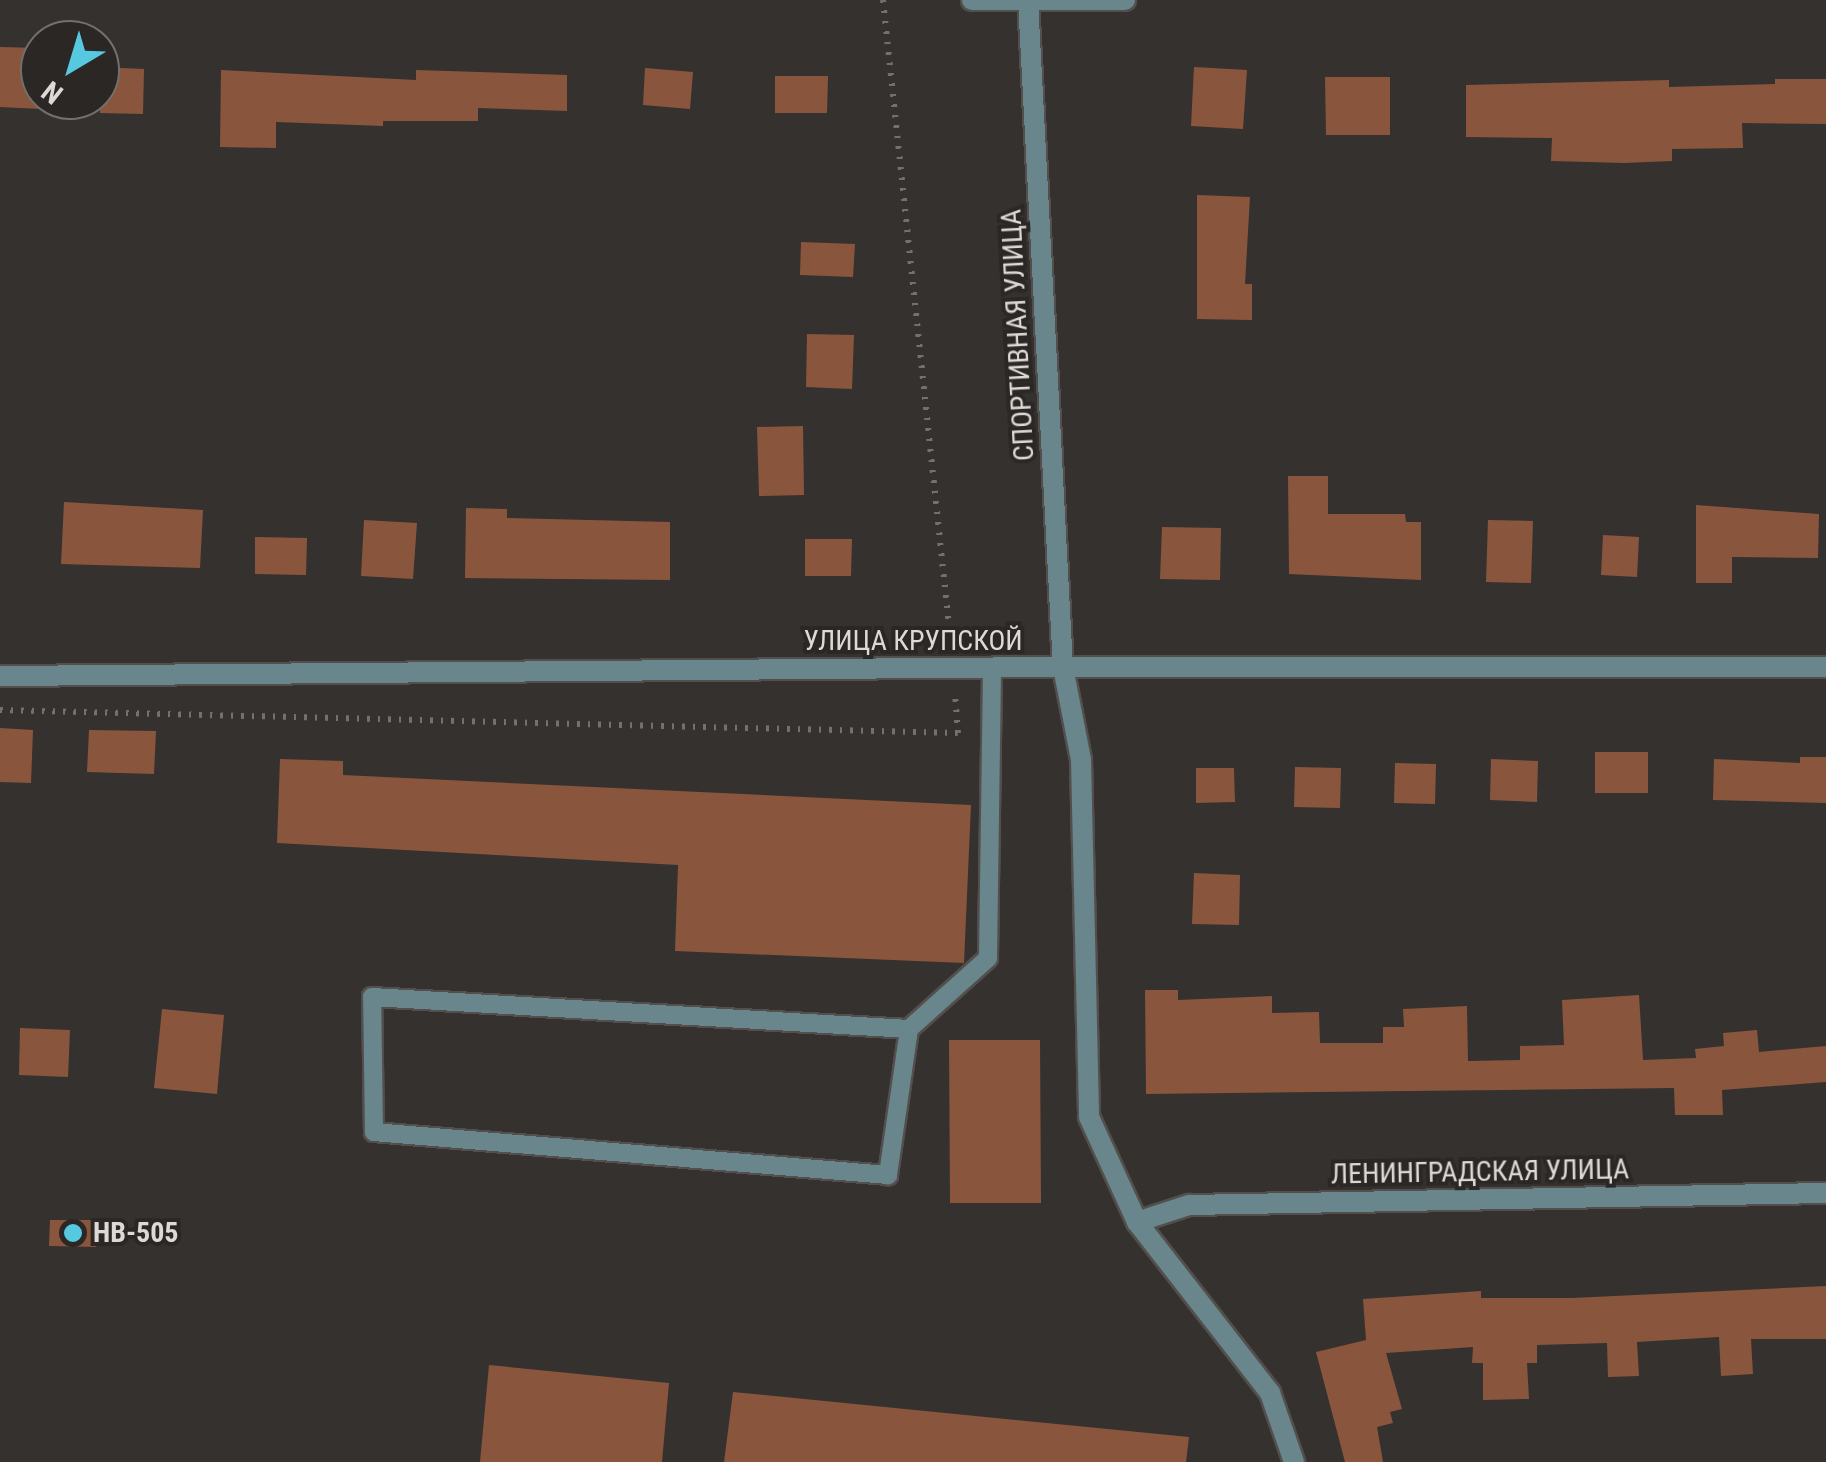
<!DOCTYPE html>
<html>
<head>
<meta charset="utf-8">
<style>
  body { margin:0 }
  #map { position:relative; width:1826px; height:1462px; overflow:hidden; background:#35312f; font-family:"Roboto Condensed",sans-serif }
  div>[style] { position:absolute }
  .building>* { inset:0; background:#89563d }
  .path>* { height:6px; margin-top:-3px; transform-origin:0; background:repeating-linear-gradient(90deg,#73706e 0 2.5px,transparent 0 10.5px) }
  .roads { filter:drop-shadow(2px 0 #534f4d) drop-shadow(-2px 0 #534f4d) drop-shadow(0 2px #534f4d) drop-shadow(0 -2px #534f4d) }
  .service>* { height:18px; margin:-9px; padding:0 9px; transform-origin:9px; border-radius:9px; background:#68868c }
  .minor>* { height:20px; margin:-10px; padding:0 10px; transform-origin:10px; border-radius:10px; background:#68868c }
  .tertiary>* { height:20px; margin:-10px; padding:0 10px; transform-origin:10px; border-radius:10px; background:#68868c }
  .dots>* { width:28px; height:28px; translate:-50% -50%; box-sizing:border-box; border:5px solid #2b2725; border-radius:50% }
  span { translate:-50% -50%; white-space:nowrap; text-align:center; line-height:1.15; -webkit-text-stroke:8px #2b2725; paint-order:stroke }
  .street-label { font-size:28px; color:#dcdad8 }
  .poi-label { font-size:28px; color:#dcdad8; font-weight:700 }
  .left { translate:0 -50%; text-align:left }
  .north { position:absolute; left:20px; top:20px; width:100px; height:100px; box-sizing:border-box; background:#2b2725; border:2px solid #726f6d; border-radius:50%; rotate:218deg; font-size:28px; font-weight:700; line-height:40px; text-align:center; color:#dcdad8 }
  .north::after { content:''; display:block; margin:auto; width:35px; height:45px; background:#56c9e1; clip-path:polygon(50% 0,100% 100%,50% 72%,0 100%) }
</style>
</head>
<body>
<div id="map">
  <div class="building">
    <i style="clip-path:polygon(0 47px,40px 48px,40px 109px,0 107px)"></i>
    <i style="clip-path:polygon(100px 67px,144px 69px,143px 114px,100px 113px)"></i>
    <i style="clip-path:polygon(1194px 67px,1247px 70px,1243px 129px,1191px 126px)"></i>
    <i style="clip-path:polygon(645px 68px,693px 72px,690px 109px,643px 105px)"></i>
    <i style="clip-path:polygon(221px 70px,416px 80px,416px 70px,567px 75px,567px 111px,478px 108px,478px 121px,383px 121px,383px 126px,276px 122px,276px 148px,220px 147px)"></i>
    <i style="clip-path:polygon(775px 76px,828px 76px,827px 113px,775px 113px)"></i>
    <i style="clip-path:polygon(1325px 77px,1390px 77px,1390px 135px,1326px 135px)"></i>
    <i style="clip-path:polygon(1775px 79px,1826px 79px,1826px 124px,1742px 123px,1743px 148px,1672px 149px,1672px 161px,1624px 163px,1551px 161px,1552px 138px,1466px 137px,1466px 85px,1669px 80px,1669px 87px,1775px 84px)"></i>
    <i style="clip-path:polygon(1197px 195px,1250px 197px,1245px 284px,1252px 284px,1252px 320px,1197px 319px)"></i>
    <i style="clip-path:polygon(801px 242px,855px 244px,853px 277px,800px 275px)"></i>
    <i style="clip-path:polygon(807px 334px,854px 335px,852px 389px,806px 387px)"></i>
    <i style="clip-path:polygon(803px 426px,804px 495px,759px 496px,757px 427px)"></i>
    <i style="clip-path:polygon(1288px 476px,1328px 476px,1328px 514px,1405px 514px,1406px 522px,1421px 522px,1421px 580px,1289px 574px)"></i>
    <i style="clip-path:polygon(64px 502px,203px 510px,200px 568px,61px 564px)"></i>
    <i style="clip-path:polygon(1696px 505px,1819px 514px,1818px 558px,1732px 557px,1732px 583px,1696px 583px)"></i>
    <i style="clip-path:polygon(466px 508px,507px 509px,507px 518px,670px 522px,670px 580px,465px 578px)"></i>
    <i style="clip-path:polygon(364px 520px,417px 523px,413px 579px,361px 576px)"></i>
    <i style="clip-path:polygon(1488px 520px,1533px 521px,1531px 583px,1486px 582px)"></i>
    <i style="clip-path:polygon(1162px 527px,1221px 528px,1220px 580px,1160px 579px)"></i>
    <i style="clip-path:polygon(1603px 535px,1639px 537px,1637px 577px,1601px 575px)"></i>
    <i style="clip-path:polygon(255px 537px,307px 538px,306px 575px,255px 574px)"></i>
    <i style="clip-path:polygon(805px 539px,852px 539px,851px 576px,805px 576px)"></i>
    <i style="clip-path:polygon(0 728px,33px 730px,31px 783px,0 782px)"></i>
    <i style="clip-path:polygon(89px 730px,156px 731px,154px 774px,87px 772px)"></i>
    <i style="clip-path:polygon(1595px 752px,1648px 752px,1648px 793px,1595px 793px)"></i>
    <i style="clip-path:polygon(1800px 757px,1826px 757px,1826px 803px,1713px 800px,1714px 759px,1800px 763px)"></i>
    <i style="clip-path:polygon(280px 759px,343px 761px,343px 775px,971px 805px,964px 963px,675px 951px,678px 865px,277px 843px)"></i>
    <i style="clip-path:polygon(1491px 759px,1538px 761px,1537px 802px,1490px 800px)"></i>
    <i style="clip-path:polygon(1395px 763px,1436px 764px,1435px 804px,1394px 803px)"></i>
    <i style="clip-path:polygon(1295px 767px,1341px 768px,1340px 808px,1294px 807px)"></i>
    <i style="clip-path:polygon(1196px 768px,1234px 768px,1235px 802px,1196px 803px)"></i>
    <i style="clip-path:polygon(1194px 873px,1240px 875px,1239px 925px,1192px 924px)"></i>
    <i style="clip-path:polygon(1145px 990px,1178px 990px,1178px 1000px,1272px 996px,1272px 1013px,1319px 1012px,1320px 1043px,1383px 1043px,1383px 1027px,1404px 1027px,1403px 1009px,1467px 1006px,1468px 1061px,1520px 1060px,1520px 1046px,1564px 1045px,1562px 1000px,1639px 995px,1643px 1060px,1696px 1058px,1695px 1049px,1724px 1046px,1723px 1033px,1757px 1030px,1759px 1052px,1826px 1046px,1826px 1082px,1722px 1090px,1723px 1115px,1675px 1115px,1674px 1088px,1146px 1094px)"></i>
    <i style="clip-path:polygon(162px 1009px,224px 1015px,217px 1094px,154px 1088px)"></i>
    <i style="clip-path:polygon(20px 1028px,70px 1030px,68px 1077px,19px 1075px)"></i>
    <i style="clip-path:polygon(949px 1040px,1040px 1040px,1041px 1203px,950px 1203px)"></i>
    <i style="clip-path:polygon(50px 1220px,97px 1220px,96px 1247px,49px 1246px)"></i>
    <i style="clip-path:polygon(1826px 1286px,1826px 1339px,1751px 1339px,1753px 1374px,1721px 1376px,1719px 1337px,1637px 1342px,1639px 1376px,1608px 1377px,1607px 1343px,1537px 1345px,1537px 1363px,1527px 1363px,1529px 1399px,1483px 1400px,1483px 1363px,1472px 1363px,1473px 1347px,1386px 1353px,1402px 1409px,1390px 1412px,1393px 1423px,1377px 1427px,1383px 1462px,1345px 1462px,1316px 1352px,1366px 1340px,1363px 1299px,1481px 1291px,1481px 1298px,1572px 1298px)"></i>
    <i style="clip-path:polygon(489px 1365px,669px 1383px,662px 1462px,480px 1462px)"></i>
    <i style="clip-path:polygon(733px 1392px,1189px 1437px,1186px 1462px,724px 1462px)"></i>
  </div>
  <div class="path">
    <i style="left:883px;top:0;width:649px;rotate:83.98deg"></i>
    <i style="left:0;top:710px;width:958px;rotate:1.38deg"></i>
    <i style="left:958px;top:733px;width:40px;rotate:-94.3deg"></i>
  </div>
  <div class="roads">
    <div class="service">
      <i style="left:909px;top:1029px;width:148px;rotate:98.2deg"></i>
      <i style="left:888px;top:1175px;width:516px;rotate:-175.22deg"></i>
      <i style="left:374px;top:1132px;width:135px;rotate:-90.8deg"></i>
      <i style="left:372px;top:997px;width:538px;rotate:3.41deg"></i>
      <i style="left:909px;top:1029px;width:106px;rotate:-41.9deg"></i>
      <i style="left:988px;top:958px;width:290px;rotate:-89.2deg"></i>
    </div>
    <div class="minor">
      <i style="left:972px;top:0;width:153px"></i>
      <i style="left:1063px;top:667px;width:763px"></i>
      <i style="left:1137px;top:1222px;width:55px;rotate:-18.1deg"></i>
      <i style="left:1189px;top:1205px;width:637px;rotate:-1.08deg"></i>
    </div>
    <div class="tertiary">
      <i style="left:1028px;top:0;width:668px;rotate:87deg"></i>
      <i style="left:1063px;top:667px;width:95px;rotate:79deg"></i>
      <i style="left:1081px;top:760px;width:357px;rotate:88.7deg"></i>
      <i style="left:1089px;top:1117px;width:115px;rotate:65.4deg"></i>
      <i style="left:1137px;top:1222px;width:217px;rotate:52.1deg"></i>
      <i style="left:1270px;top:1393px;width:73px;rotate:70.8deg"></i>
      <i style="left:0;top:676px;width:1063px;rotate:-0.49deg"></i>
    </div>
  </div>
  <div class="dots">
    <i style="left:73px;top:1233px;background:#56c9e1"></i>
  </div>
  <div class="street-label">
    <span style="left:1018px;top:335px;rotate:-93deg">СПОРТИВНАЯ УЛИЦА</span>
    <span style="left:913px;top:641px">УЛИЦА КРУПСКОЙ</span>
    <span style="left:1480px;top:1172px;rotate:-1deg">ЛЕНИНГРАДСКАЯ УЛИЦА</span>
  </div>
  <div class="poi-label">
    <span class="left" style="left:93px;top:1233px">НВ-505</span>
  </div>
  <div class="north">N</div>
</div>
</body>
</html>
